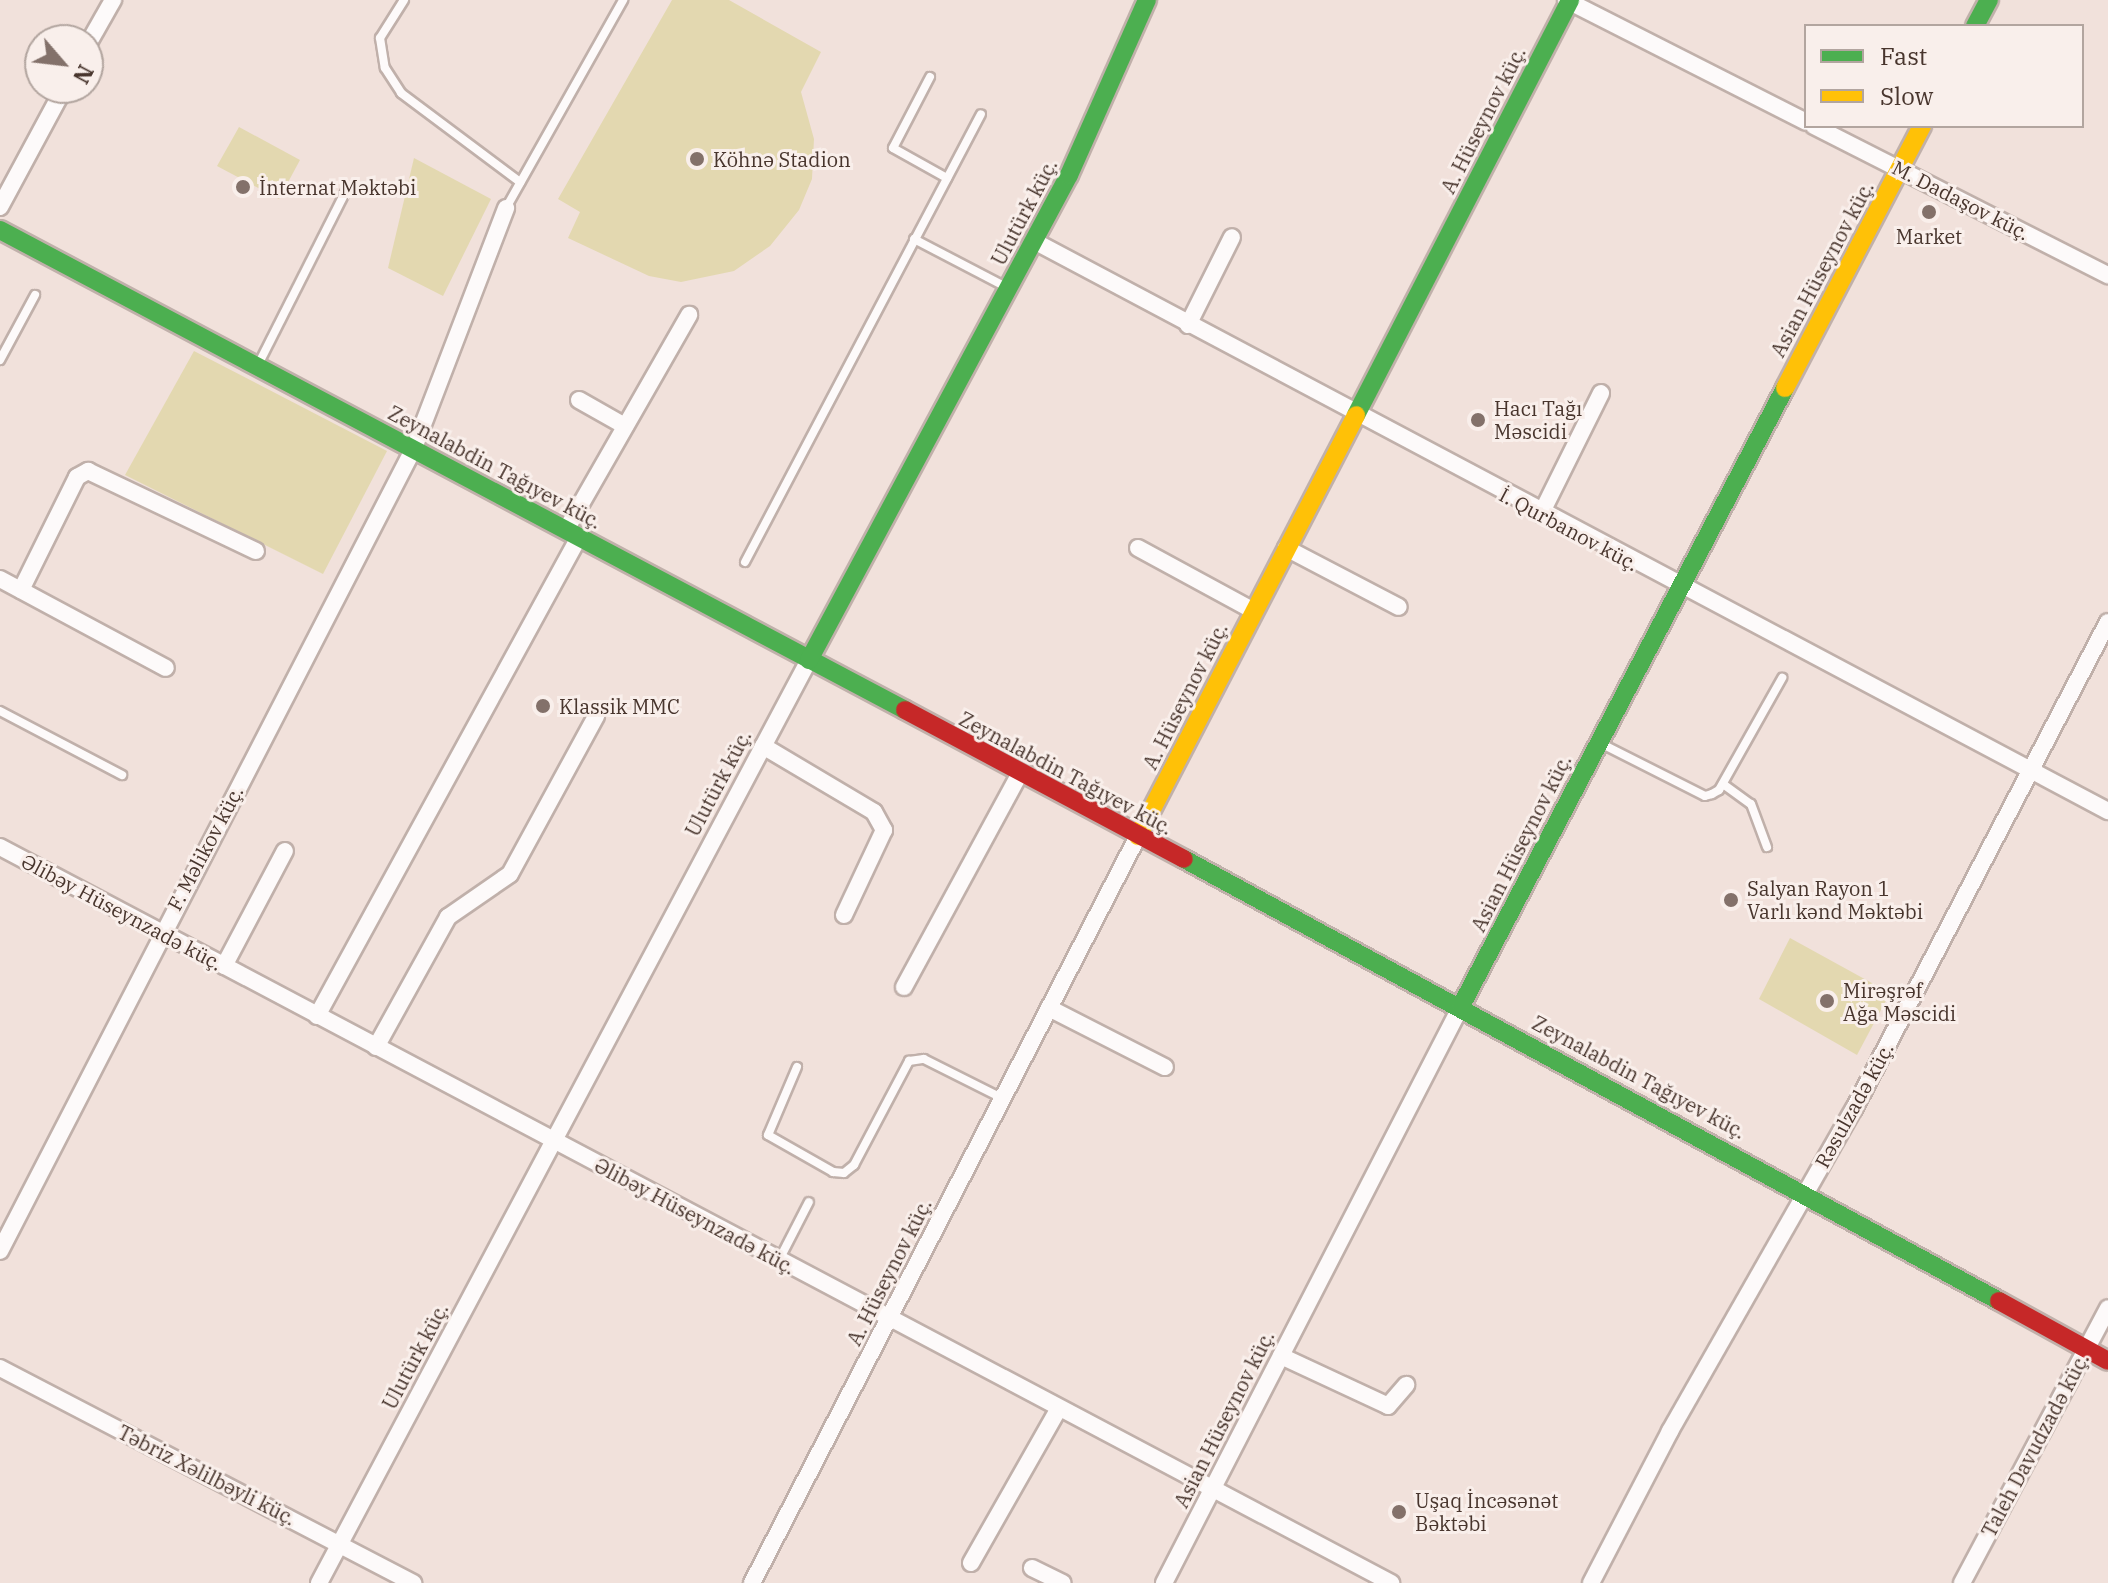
<!DOCTYPE html>
<html>
<head>
<meta charset="utf-8">
<style>
  body { margin:0 }
  #map { position:relative; width:2108px; height:1583px; overflow:hidden; background:#f1e1db; font-family:"IBM Plex Serif",serif }
  div>[style] { position:absolute }
  .green>* { inset:0; background:#e3d8b0 }
  .roads { filter:drop-shadow(2px 0 #c0b0aa) drop-shadow(-2px 0 #c0b0aa) drop-shadow(0 2px #c0b0aa) drop-shadow(0 -2px #c0b0aa) }
  .lane>* { height:8px; margin:-4px; padding:0 4px; transform-origin:4px; border-radius:4px; background:#fdfafa }
  .street>* { height:16px; margin:-8px; padding:0 8px; transform-origin:8px; border-radius:8px; background:#fdfafa }
  .fast>* { height:18px; margin:-9px; padding:0 9px; transform-origin:9px; border-radius:9px; background:#4caf50 }
  .slow>* { height:18px; margin:-9px; padding:0 9px; transform-origin:9px; border-radius:9px; background:#ffc107 }
  .jam>* { height:18px; margin:-9px; padding:0 9px; transform-origin:9px; border-radius:9px; background:#c62828 }
  .dots>* { width:22px; height:22px; translate:-50% -50%; box-sizing:border-box; border:4px solid #f9efeb; border-radius:50% }
  span { translate:-50% -50%; white-space:nowrap; text-align:center; line-height:1.15; -webkit-text-stroke:6px #f9efeb; paint-order:stroke }
  .street-label { font-size:20px; color:#48352d }
  .poi-label { font-size:20px; color:#48352d }
  .left { translate:0 -50%; text-align:left }
  .legend { position:absolute; left:1804px; top:24px; width:280px; height:104px; box-sizing:border-box; background:#f9efeb; border:2px solid #b2a59f; margin:0; padding:10px 14px; list-style:none; font-size:24px; color:#48352d }
  .legend li { display:flex; align-items:center; gap:16px; height:40px }
  .legend b { width:40px; border:2px solid #b2a59f }
  .north { position:absolute; left:24px; top:24px; width:80px; height:80px; box-sizing:border-box; background:#f9efeb; border:2px solid #b2a59f; border-radius:50%; rotate:118deg; font-size:22px; font-weight:700; line-height:32px; text-align:center; color:#48352d }
  .north::after { content:''; display:block; margin:auto; width:28px; height:36px; background:#83716a; clip-path:polygon(50% 0,100% 100%,50% 72%,0 100%) }
</style>
</head>
<body>
<div id="map">
  <div class="green">
    <i style="clip-path:polygon(672px 0,729px 0,821px 52px,801px 92px,814px 139px,812px 179px,799px 210px,770px 246px,734px 271px,681px 282px,649px 276px,568px 238px,580px 212px,558px 199px)"></i>
    <i style="clip-path:polygon(239px 127px,300px 160px,279px 199px,217px 166px)"></i>
    <i style="clip-path:polygon(414px 158px,491px 199px,443px 296px,388px 268px)"></i>
    <i style="clip-path:polygon(194px 351px,387px 451px,323px 574px,125px 475px)"></i>
    <i style="clip-path:polygon(1790px 938px,1890px 993px,1857px 1055px,1759px 999px)"></i>
  </div>
  <div class="roads">
    <div class="lane">
      <i style="left:404px;top:0;width:45px;rotate:122.3deg"></i>
      <i style="left:380px;top:38px;width:30px;rotate:81deg"></i>
      <i style="left:385px;top:68px;width:30px;rotate:57deg"></i>
      <i style="left:401px;top:93px;width:149px;rotate:36.8deg"></i>
      <i style="left:930px;top:77px;width:80px;rotate:117.5deg"></i>
      <i style="left:893px;top:148px;width:62px;rotate:29.1deg"></i>
      <i style="left:506px;top:208px;width:239px;rotate:-60.6deg"></i>
      <i style="left:914px;top:239px;width:106px;rotate:27.5deg"></i>
      <i style="left:0;top:360px;width:74px;rotate:-61.7deg"></i>
      <i style="left:258px;top:365px;width:195px;rotate:-63.2deg"></i>
      <i style="left:745px;top:562px;width:506px;rotate:-62.22deg"></i>
      <i style="left:0;top:711px;width:138px;rotate:27.7deg"></i>
      <i style="left:1602px;top:744px;width:115px;rotate:26.8deg"></i>
      <i style="left:1705px;top:796px;width:7px;rotate:-16deg"></i>
      <i style="left:1712px;top:794px;width:8px;rotate:-30deg"></i>
      <i style="left:1719px;top:790px;width:129px;rotate:-60.6deg"></i>
      <i style="left:1723px;top:784px;width:34px;rotate:36deg"></i>
      <i style="left:1751px;top:804px;width:46px;rotate:69.6deg"></i>
      <i style="left:797px;top:1067px;width:74px;rotate:113.1deg"></i>
      <i style="left:768px;top:1135px;width:75px;rotate:29.6deg"></i>
      <i style="left:833px;top:1172px;width:11px;rotate:5deg"></i>
      <i style="left:844px;top:1173px;width:13px;rotate:-39deg"></i>
      <i style="left:854px;top:1165px;width:118px;rotate:-62.1deg"></i>
      <i style="left:909px;top:1061px;width:15px;rotate:-8deg"></i>
      <i style="left:924px;top:1059px;width:87px;rotate:26.6deg"></i>
      <i style="left:779px;top:1260px;width:65px;rotate:-62.7deg"></i>
    </div>
    <div class="street">
      <i style="left:1566px;top:0;width:269px;rotate:26.9deg"></i>
      <i style="left:88px;top:44px;width:51px;rotate:-60.4deg"></i>
      <i style="left:1814px;top:126px;width:330px;rotate:26.9deg"></i>
      <i style="left:0;top:207px;width:135px;rotate:-61.7deg"></i>
      <i style="left:1034px;top:241px;width:1216px;rotate:27.96deg"></i>
      <i style="left:1188px;top:325px;width:98px;rotate:-63.4deg"></i>
      <i style="left:579px;top:400px;width:53px;rotate:29.5deg"></i>
      <i style="left:1541px;top:514px;width:135px;rotate:-63.6deg"></i>
      <i style="left:566px;top:530px;width:248px;rotate:-60.2deg"></i>
      <i style="left:1138px;top:548px;width:132px;rotate:28.5deg"></i>
      <i style="left:1286px;top:548px;width:127px;rotate:27.6deg"></i>
      <i style="left:0;top:579px;width:188px;rotate:28.2deg"></i>
      <i style="left:21px;top:590px;width:126px;rotate:-63.6deg"></i>
      <i style="left:77px;top:477px;width:13px;rotate:-29deg"></i>
      <i style="left:88px;top:471px;width:186px;rotate:25.5deg"></i>
      <i style="left:763px;top:746px;width:129px;rotate:30.7deg"></i>
      <i style="left:874px;top:812px;width:21px;rotate:61deg"></i>
      <i style="left:884px;top:830px;width:94px;rotate:115.2deg"></i>
      <i style="left:0;top:847px;width:1574px;rotate:27.88deg"></i>
      <i style="left:224px;top:966px;width:130px;rotate:-62.1deg"></i>
      <i style="left:904px;top:987px;width:243px;rotate:-61.5deg"></i>
      <i style="left:1049px;top:1008px;width:130px;rotate:27deg"></i>
      <i style="left:317px;top:1016px;width:546px;rotate:-61.32deg"></i>
      <i style="left:376px;top:1047px;width:149px;rotate:-61deg"></i>
      <i style="left:448px;top:917px;width:75px;rotate:-34.7deg"></i>
      <i style="left:510px;top:874px;width:180px;rotate:-61.4deg"></i>
      <i style="left:0;top:1251px;width:903px;rotate:-62.73deg"></i>
      <i style="left:414px;top:448px;width:257px;rotate:-69deg"></i>
      <i style="left:1281px;top:1356px;width:118px;rotate:25deg"></i>
      <i style="left:1388px;top:1406px;width:28px;rotate:-49deg"></i>
      <i style="left:0;top:1368px;width:466px;rotate:27.5deg"></i>
      <i style="left:971px;top:1563px;width:178px;rotate:-60.4deg"></i>
      <i style="left:1032px;top:1568px;width:34px;rotate:26deg"></i>
      <i style="left:319px;top:1583px;width:1045px;rotate:-62.04deg"></i>
      <i style="left:752px;top:1583px;width:841px;rotate:-62.67deg"></i>
      <i style="left:1164px;top:1583px;width:649px;rotate:-62.76deg"></i>
      <i style="left:1591px;top:1583px;width:171px;rotate:-62.5deg"></i>
      <i style="left:1670px;top:1431px;width:371px;rotate:-60.3deg"></i>
      <i style="left:1854px;top:1109px;width:549px;rotate:-62.46deg"></i>
      <i style="left:1962px;top:1583px;width:311px;rotate:-62deg"></i>
    </div>
    <div class="fast">
      <i style="left:1975px;top:26px;width:30px;rotate:-62deg"></i>
      <i style="left:0;top:230px;width:1024px;rotate:27.94deg"></i>
      <i style="left:1356px;top:415px;width:467px;rotate:-62.7deg"></i>
      <i style="left:809px;top:660px;width:550px;rotate:-61.81deg"></i>
      <i style="left:1069px;top:175px;width:192px;rotate:-66deg"></i>
      <i style="left:1184px;top:859px;width:927px;rotate:28.47deg"></i>
      <i style="left:1461px;top:1006px;width:698px;rotate:-62.33deg"></i>
    </div>
    <div class="slow">
      <i style="left:1785px;top:388px;width:296px;rotate:-62.4deg"></i>
      <i style="left:1138px;top:836px;width:474px;rotate:-62.6deg"></i>
    </div>
    <div class="jam">
      <i style="left:905px;top:710px;width:316px;rotate:28.1deg"></i>
      <i style="left:1999px;top:1301px;width:124px;rotate:28.8deg"></i>
    </div>
  </div>
  <div class="dots">
    <i style="left:697px;top:159px;background:#83716a"></i>
    <i style="left:243px;top:187px;background:#83716a"></i>
    <i style="left:1929px;top:212px;background:#83716a"></i>
    <i style="left:1478px;top:420px;background:#83716a"></i>
    <i style="left:543px;top:706px;background:#83716a"></i>
    <i style="left:1731px;top:900px;background:#83716a"></i>
    <i style="left:1827px;top:1001px;background:#83716a"></i>
    <i style="left:1399px;top:1512px;background:#83716a"></i>
  </div>
  <div class="street-label">
    <span style="left:1483px;top:120px;rotate:-63deg">A. Hüseynov küç.</span>
    <span style="left:1961px;top:200px;rotate:27deg">M. Dadaşov küç.</span>
    <span style="left:1024px;top:212px;rotate:-62deg">Ulutürk küç.</span>
    <span style="left:1822px;top:269px;rotate:-62deg">Asian Hüseynov küç.</span>
    <span style="left:495px;top:467px;rotate:28deg">Zeynalabdin Tağıyev küç.</span>
    <span style="left:1569px;top:529px;rotate:28deg">İ. Qurbanov küç.</span>
    <span style="left:1185px;top:696px;rotate:-63deg">A. Hüseynov küç.</span>
    <span style="left:1066px;top:773px;rotate:28deg">Zeynalabdin Tağıyev küç.</span>
    <span style="left:718px;top:783px;rotate:-62deg">Ulutürk küç.</span>
    <span style="left:1521px;top:843px;rotate:-63deg">Asian Hüseynov küç.</span>
    <span style="left:205px;top:848px;rotate:-62deg">F. Məlikov küç.</span>
    <span style="left:122px;top:912px;rotate:28deg">Əlibəy Hüseynzadə küç.</span>
    <span style="left:1639px;top:1077px;rotate:28deg">Zeynalabdin Tağıyev küç.</span>
    <span style="left:1854px;top:1105px;rotate:-61deg">Rəsulzadə küç.</span>
    <span style="left:695px;top:1216px;rotate:28deg">Əlibəy Hüseynzadə küç.</span>
    <span style="left:889px;top:1272px;rotate:-63deg">A. Hüseynov küç.</span>
    <span style="left:415px;top:1356px;rotate:-62deg">Ulutürk küç.</span>
    <span style="left:1224px;top:1419px;rotate:-63deg">Asian Hüseynov küç.</span>
    <span style="left:2035px;top:1445px;rotate:-62deg">Taleh Davudzadə küç.</span>
    <span style="left:207px;top:1475px;rotate:27deg">Təbriz Xəlilbəyli küç.</span>
  </div>
  <div class="poi-label">
    <span class="left" style="left:713px;top:159px">Köhnə Stadion</span>
    <span class="left" style="left:259px;top:187px">İnternat Məktəbi</span>
    <span style="left:1929px;top:236px">Market</span>
    <span class="left" style="left:1494px;top:420px">Hacı Tağı<br>Məscidi</span>
    <span class="left" style="left:559px;top:706px">Klassik MMC</span>
    <span class="left" style="left:1747px;top:900px">Salyan Rayon 1<br>Varlı kənd Məktəbi</span>
    <span class="left" style="left:1843px;top:1002px">Mirəşrəf<br>Ağa Məscidi</span>
    <span class="left" style="left:1415px;top:1512px">Uşaq İncəsənət<br>Bəktəbi</span>
  </div>
  <ul class="legend">
  <li><b style="height:10px;background:#4caf50"></b>Fast</li>
  <li><b style="height:10px;background:#ffc107"></b>Slow</li>
  </ul>
  <div class="north">N</div>
</div>
</body>
</html>
